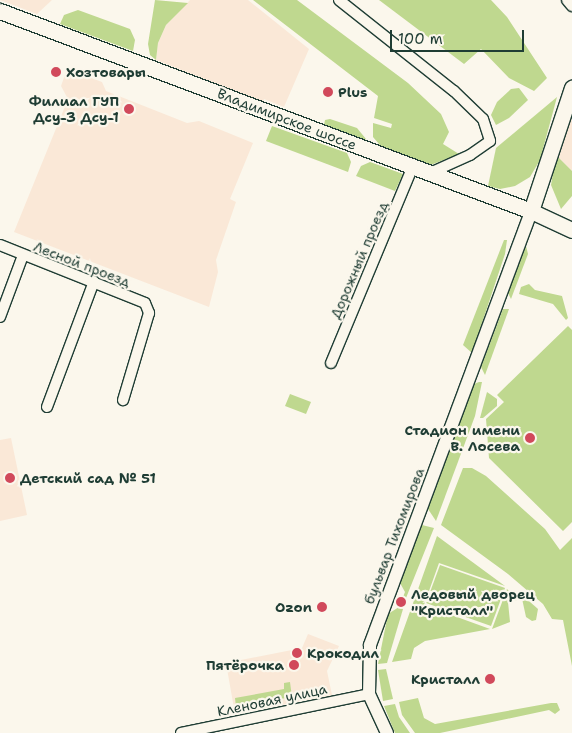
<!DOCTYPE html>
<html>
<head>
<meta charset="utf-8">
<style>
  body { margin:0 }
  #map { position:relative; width:572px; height:733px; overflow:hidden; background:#fbf7ec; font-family:"Shantell Sans",sans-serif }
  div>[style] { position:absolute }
  .built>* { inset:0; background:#fae8d7 }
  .green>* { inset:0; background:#bfd88f }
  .roads { filter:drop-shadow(1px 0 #1f3d34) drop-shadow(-1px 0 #1f3d34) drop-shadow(0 1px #1f3d34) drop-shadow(0 -1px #1f3d34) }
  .minor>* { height:10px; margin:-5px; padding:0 5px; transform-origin:5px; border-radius:5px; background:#fbf7ec }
  .tertiary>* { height:12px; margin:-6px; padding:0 6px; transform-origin:6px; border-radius:6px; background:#fbf7ec }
  .secondary>* { height:15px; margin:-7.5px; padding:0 7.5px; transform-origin:7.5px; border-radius:7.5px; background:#fbf7ec }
  .dots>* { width:14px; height:14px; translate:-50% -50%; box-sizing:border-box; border:2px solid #fbf7ec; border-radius:50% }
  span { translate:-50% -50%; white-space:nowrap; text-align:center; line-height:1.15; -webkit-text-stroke:4.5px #fbf7ec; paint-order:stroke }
  .poi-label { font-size:14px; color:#1f3d34; font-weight:700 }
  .left { translate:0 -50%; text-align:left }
  .right { translate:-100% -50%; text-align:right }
  .street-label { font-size:14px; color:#1f3d34 }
  .scale { position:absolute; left:390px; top:30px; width:134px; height:22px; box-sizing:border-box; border:2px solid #1f3d34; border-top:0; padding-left:6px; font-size:15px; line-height:18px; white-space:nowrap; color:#1f3d34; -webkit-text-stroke:4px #fbf7ec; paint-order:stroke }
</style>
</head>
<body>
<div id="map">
  <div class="built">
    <i style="clip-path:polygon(0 0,52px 0,37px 14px)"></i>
    <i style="clip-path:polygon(190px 0,248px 0,309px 49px,284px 107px,264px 99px,263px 102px,156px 60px,158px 43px,166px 25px)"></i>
    <i style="clip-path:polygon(67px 69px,102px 82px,106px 91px,187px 123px,199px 121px,253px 143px,230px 199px,236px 202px,216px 260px,218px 272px,209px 307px,14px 232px,68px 99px,61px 86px)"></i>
    <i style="clip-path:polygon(572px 107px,572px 171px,556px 155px)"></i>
    <i style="clip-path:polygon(11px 438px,27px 515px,0 521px,0 440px)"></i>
    <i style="clip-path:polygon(308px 634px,339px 646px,327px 671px,332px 695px,235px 714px,226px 663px,302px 648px)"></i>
  </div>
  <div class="green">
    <i style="clip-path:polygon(155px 0,188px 3px,166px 25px,158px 43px,156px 60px,150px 55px,148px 44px)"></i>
    <i style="clip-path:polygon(253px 0,297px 0,408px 83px,441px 114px,449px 132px,443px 144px,459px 154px,428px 166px,385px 151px,373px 137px,373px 123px,391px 128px,392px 124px,374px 118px,378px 96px)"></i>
    <i style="clip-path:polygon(379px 0,491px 0,507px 17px,547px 78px,534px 91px,509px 78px,481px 49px,464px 64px)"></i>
    <i style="clip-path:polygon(78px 10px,130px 29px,135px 40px,133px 51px,60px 24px,64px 15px)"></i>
    <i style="clip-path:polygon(519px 88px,528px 100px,509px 118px,496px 125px,491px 115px,497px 102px,511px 89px)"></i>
    <i style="clip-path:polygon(557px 97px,540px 160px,530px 177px,515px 186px,500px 189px,488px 186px,496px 148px)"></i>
    <i style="clip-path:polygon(330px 119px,357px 128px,366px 139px,363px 142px,324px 125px,325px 120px)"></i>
    <i style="clip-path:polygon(272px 126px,347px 153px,351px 162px,348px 172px,266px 141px)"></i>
    <i style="clip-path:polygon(556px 155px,572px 171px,572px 196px,561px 209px,551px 185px)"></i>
    <i style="clip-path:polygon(370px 162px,403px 174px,395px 191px,356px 176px,361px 166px)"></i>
    <i style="clip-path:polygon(504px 240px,507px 240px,505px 254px,472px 353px,463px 345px)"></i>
    <i style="clip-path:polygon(526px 246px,528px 254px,511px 299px,508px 293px)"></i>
    <i style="clip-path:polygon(529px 284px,535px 290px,562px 296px,568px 318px,566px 320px,553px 304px,519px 294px,521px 287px)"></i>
    <i style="clip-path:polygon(503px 309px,509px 309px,485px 375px,481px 367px)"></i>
    <i style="clip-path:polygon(568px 326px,572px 330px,572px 522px,563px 531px,489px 458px,486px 419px,504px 402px,497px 395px)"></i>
    <i style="clip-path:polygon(479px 382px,482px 382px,475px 416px,436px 521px,428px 509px,474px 384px)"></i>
    <i style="clip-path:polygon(487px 392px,497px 399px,497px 406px,483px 418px,480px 418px)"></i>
    <i style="clip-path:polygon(290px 394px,311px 402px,306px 414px,285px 406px)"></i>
    <i style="clip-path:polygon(463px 468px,472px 468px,486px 476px,545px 529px,560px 550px,572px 538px,572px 666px,563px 620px,552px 619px,543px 604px,508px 574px,441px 525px)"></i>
    <i style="clip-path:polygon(422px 525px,434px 528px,406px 598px,403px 597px,405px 592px,400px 583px)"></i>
    <i style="clip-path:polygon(437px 536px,505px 586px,439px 563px,424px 605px,490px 629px,425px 641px,414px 648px,411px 659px,392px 662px)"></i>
    <i style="clip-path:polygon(440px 565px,505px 588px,491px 626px,426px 603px)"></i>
    <i style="clip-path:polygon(507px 589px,517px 600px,508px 602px,510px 622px,492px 629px)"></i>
    <i style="clip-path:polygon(521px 594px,538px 609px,536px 620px,532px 621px,526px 617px)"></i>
    <i style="clip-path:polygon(399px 607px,403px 609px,387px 663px,378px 664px,388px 614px)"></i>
    <i style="clip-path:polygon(386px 669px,393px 699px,383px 701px,378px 670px)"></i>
    <i style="clip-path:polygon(290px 682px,292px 697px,236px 707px,235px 698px,284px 689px,284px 683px)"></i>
    <i style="clip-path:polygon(418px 698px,424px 718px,435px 724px,551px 703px,557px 703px,560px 710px,555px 714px,549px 710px,440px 733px,415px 733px,402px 715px,399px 702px)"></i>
    <i style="clip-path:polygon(395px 704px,399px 717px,410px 733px,395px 733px,384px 706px)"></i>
  </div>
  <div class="roads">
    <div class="minor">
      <i style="left:339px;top:0;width:147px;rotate:38.4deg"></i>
      <i style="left:454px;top:91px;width:40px;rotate:44deg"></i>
      <i style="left:483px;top:119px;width:23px;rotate:72deg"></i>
      <i style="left:490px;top:141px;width:24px;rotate:145deg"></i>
      <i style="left:470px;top:155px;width:44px;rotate:155.8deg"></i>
      <i style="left:567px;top:0;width:8px;rotate:50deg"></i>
      <i style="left:0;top:245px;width:156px;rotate:21.8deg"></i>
      <i style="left:145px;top:303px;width:11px;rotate:68deg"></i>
      <i style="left:149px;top:313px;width:91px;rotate:106.6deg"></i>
      <i style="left:0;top:317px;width:66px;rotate:-69.6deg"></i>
      <i style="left:331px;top:363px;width:213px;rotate:-67.4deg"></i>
      <i style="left:47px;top:407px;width:134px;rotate:-69.5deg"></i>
      <i style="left:181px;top:733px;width:192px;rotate:-11.7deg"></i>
    </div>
    <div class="tertiary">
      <i style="left:387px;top:733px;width:43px;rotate:-114.8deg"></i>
      <i style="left:369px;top:694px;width:49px;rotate:-88.8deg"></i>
      <i style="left:370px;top:645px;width:463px;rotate:-69.6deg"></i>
    </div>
    <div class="secondary">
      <i style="left:0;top:11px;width:567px;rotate:20.64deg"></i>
      <i style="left:531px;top:211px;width:45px;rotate:24.9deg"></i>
      <i style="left:531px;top:211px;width:130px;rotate:-71.6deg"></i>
    </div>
  </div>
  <div class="dots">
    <i style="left:56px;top:72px;background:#d1495b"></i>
    <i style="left:328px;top:92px;background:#d1495b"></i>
    <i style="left:129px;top:109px;background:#d1495b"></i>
    <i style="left:530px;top:438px;background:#d1495b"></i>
    <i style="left:10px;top:478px;background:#d1495b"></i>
    <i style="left:401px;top:602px;background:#d1495b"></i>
    <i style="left:322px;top:607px;background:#d1495b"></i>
    <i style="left:297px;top:653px;background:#d1495b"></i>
    <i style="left:294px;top:665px;background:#d1495b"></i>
    <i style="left:490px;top:679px;background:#d1495b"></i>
  </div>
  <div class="poi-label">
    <span class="left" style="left:66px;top:72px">Хозтовары</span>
    <span class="left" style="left:338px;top:92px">Plus</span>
    <span class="right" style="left:119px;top:109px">Филиал ГУП<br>Дсу-3 Дсу-1</span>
    <span class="right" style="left:520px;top:438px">Стадион имени<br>В. Лосева</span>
    <span class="left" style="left:20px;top:478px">Детский сад № 51</span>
    <span class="left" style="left:411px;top:602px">Ледовый дворец<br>"Кристалл"</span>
    <span class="right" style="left:312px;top:607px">Ozon</span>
    <span class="left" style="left:307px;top:653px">Крокодил</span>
    <span class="right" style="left:284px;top:665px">Пятёрочка</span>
    <span class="right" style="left:480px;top:679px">Кристалл</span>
  </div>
  <div class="street-label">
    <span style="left:287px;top:119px;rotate:21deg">Владимирское шоссе</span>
    <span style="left:359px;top:260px;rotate:-67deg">Дорожный проезд</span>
    <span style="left:82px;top:264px;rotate:21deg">Лесной проезд</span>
    <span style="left:394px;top:536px;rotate:-69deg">бульвар Тихомирова</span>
    <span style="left:272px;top:700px;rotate:-12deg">Кленовая улица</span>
  </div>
  <div class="scale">100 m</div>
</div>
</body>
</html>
